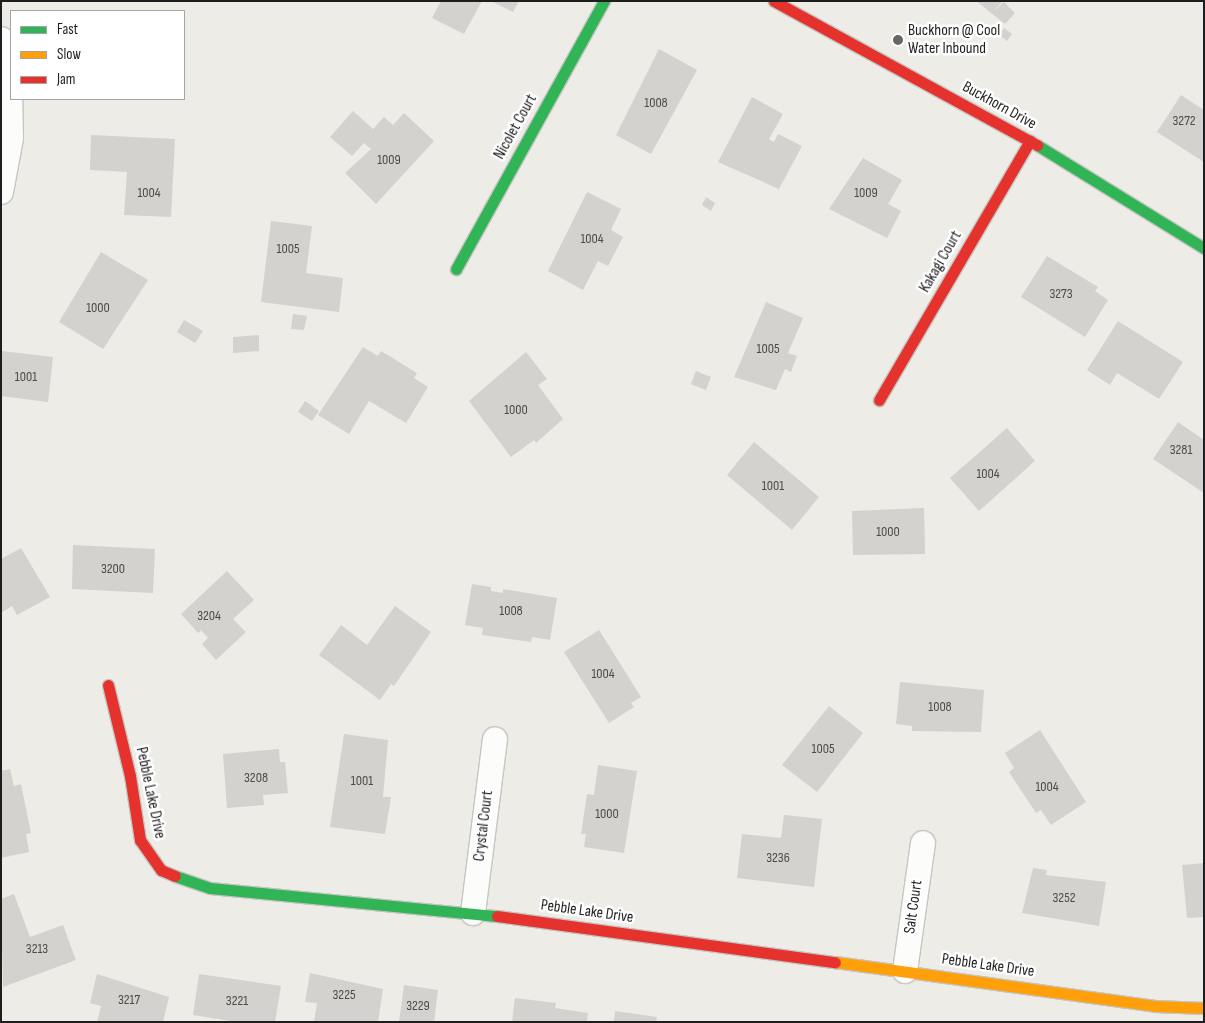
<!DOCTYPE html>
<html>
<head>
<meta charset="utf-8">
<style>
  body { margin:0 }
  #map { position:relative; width:1205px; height:1023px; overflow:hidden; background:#edece7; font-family:"Sofia Sans Condensed",sans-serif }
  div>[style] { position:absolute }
  .building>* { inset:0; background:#d3d2ce }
  .roads { filter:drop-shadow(1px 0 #c5c5c3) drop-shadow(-1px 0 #c5c5c3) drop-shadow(0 1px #c5c5c3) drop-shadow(0 -1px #c5c5c3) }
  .street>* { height:24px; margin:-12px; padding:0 12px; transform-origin:12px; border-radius:12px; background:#fcfcfb }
  .fast>* { height:11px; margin:-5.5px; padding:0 5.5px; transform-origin:5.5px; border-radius:5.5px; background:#30b455 }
  .slow>* { height:11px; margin:-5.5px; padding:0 5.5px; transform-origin:5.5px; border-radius:5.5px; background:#ff9f0a }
  .jam>* { height:11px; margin:-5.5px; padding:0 5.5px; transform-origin:5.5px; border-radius:5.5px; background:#e5322d }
  .dots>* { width:14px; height:14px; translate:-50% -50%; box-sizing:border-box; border:2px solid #fff; border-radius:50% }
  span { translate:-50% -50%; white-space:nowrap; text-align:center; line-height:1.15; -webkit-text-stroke:5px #fff; paint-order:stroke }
  .number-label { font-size:14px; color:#4b4b4a }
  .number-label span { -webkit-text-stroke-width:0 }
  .poi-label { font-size:16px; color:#1e1e1e }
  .left { translate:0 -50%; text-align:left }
  .street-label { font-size:16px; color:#1e1e1e }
  .frame { position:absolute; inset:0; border:2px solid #1e1e1e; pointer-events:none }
  .legend { position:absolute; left:10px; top:10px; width:175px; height:90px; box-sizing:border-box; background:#fff; border:1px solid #a5a5a5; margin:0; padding:6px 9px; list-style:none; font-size:15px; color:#1e1e1e }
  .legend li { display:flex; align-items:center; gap:10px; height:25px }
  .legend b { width:25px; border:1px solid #a5a5a5 }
</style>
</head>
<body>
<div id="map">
  <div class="building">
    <i style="clip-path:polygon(441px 1px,482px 1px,464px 34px,432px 18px)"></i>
    <i style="clip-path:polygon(491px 1px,519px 1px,513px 12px)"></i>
    <i style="clip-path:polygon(976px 1px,1003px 1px,994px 11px,1004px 2px,1015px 13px,1005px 24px)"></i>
    <i style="clip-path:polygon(1004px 28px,1012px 34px,1007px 41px,999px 35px)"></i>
    <i style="clip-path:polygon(659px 49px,697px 70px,651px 154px,616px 135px)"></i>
    <i style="clip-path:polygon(1181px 95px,1204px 110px,1204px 162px,1157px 132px)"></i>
    <i style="clip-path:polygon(752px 97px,783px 114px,769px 139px,774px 142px,778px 134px,802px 146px,779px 189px,718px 162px)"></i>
    <i style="clip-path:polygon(353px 111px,373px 129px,384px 117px,393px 125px,404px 113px,434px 141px,376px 204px,345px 173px,371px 149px,364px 143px,352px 156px,330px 137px)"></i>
    <i style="clip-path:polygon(91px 135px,175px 139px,171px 217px,124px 215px,127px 172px,90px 170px)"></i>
    <i style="clip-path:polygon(863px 158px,902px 180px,888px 204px,901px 211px,887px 238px,829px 209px)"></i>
    <i style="clip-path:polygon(587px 192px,621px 209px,611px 230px,623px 237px,608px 266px,598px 261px,583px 290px,548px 271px)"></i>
    <i style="clip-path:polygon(706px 197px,715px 203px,711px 211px,702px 205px)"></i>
    <i style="clip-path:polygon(271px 221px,312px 226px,306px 273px,343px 278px,339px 312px,261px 302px)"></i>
    <i style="clip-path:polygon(101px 252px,148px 280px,103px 349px,59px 322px)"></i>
    <i style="clip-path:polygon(1047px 256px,1098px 287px,1095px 291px,1108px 300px,1085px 337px,1021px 297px)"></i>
    <i style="clip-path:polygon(766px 302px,803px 318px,788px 353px,797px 356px,791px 372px,785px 369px,776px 390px,734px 377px)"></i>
    <i style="clip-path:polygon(293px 314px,307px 316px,304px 330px,291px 329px)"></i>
    <i style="clip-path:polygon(184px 320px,203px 331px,195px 343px,177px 332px)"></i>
    <i style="clip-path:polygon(1118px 321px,1183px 362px,1159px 399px,1117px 373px,1110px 385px,1087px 370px)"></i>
    <i style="clip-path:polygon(259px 335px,259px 351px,233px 353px,233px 337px)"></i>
    <i style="clip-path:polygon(363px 347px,378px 356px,381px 351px,417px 373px,414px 378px,428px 387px,406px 423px,369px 401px,349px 434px,318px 415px)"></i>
    <i style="clip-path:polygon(1px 351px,53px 357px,48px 402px,1px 396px)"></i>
    <i style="clip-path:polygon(526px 352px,547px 379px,538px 385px,563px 419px,536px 443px,534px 440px,511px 457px,469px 401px)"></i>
    <i style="clip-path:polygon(696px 371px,711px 377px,706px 390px,691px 384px)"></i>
    <i style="clip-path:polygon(305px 401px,319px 411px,312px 421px,298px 412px)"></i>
    <i style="clip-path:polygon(1178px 422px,1204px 440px,1204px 493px,1153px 459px)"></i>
    <i style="clip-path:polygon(1007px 428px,1035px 461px,979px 511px,950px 478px)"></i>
    <i style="clip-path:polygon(754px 442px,819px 497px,792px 530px,727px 475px)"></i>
    <i style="clip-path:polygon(924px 508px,925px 554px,853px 555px,852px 511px)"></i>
    <i style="clip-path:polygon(73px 545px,155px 549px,153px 593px,72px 589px)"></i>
    <i style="clip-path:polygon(21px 548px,50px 597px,17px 615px,12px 606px,1px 613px,1px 559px)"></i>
    <i style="clip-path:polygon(227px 571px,254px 600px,233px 619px,246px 632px,216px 660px,202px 644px,208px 638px,201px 630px,198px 633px,181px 614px)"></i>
    <i style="clip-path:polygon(472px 584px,491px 587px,491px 591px,503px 593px,503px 589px,557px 598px,550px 640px,532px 637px,531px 642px,482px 635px,483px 628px,465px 625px)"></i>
    <i style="clip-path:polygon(395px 606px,431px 632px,394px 686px,391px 684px,380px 700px,319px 655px,341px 625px,367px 645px)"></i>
    <i style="clip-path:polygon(599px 630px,641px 697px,631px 703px,634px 707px,609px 723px,564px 652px)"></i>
    <i style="clip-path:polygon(900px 682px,984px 690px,981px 732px,912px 731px,912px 726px,896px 724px)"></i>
    <i style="clip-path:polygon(829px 706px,863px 733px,817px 792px,782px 765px)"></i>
    <i style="clip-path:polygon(1040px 730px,1086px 802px,1051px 825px,1041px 810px,1036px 813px,1009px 772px,1014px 768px,1005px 753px)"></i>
    <i style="clip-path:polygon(344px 734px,388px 740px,383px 797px,391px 797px,385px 834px,330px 827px)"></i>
    <i style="clip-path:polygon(279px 749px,280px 762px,285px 762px,288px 793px,263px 795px,264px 805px,227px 808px,223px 754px)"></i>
    <i style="clip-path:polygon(598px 765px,637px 771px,624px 853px,584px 847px,586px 834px,581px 834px,587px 794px,594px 795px)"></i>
    <i style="clip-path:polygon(10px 769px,14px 786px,21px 784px,31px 833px,26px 834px,29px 852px,1px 858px,1px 771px)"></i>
    <i style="clip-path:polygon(784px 815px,822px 819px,814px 887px,737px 878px,742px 834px,781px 838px)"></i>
    <i style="clip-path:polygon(1204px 863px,1204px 917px,1187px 918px,1182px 865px)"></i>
    <i style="clip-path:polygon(1033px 868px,1047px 870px,1046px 875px,1106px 882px,1099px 926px,1022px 913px)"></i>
    <i style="clip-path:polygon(14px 894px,30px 937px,63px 925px,76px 960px,3px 987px,1px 899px)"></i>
    <i style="clip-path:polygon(310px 973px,383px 989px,378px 1022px,314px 1022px,317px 1003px,305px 1002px)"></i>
    <i style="clip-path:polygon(97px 974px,169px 997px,163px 1022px,97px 1022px,101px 1006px,90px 1003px)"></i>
    <i style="clip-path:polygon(199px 974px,281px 986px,275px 1022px,237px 1022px,193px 1015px)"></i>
    <i style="clip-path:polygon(404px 985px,438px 990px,434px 1022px,399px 1022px)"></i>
    <i style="clip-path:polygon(515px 998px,556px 1003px,555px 1008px,588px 1013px,587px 1022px,512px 1022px)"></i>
    <i style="clip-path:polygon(615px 1011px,657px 1017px,656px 1022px,614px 1022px)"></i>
  </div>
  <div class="roads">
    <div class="street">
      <i style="left:1px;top:39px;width:49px;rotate:79.4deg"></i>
      <i style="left:10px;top:87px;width:51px;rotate:88.9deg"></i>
      <i style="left:11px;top:138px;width:55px;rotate:100.5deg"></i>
      <i style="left:473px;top:913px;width:175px;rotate:-82.8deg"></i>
      <i style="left:905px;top:971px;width:129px;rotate:-82deg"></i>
    </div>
    <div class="fast">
      <i style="left:1037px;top:145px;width:196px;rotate:31.7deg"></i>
      <i style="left:456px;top:269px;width:306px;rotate:-61.1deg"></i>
      <i style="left:175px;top:876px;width:37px;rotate:19deg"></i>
      <i style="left:210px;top:888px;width:288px;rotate:5.6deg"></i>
    </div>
    <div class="slow">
      <i style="left:835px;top:962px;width:323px;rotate:7.8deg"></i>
      <i style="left:1155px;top:1006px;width:49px;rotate:2.3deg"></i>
    </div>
    <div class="jam">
      <i style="left:774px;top:1px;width:300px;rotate:28.7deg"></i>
      <i style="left:879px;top:400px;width:300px;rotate:-59.8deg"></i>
      <i style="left:108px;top:685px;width:94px;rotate:76.4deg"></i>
      <i style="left:130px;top:776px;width:65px;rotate:81.1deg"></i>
      <i style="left:140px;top:840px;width:37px;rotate:55deg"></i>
      <i style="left:161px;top:870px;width:15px;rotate:23deg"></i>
      <i style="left:497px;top:916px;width:341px;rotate:7.8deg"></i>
    </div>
  </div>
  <div class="dots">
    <i style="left:898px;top:40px;background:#666664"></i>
  </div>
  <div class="number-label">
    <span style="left:656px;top:103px">1008</span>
    <span style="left:1184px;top:121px">3272</span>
    <span style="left:389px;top:160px">1009</span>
    <span style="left:149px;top:193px">1004</span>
    <span style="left:866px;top:193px">1009</span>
    <span style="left:592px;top:239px">1004</span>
    <span style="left:288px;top:249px">1005</span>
    <span style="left:1061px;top:294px">3273</span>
    <span style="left:98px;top:308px">1000</span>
    <span style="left:768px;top:349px">1005</span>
    <span style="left:26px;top:377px">1001</span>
    <span style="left:516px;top:410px">1000</span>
    <span style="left:1181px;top:450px">3281</span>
    <span style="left:988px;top:474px">1004</span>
    <span style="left:773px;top:486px">1001</span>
    <span style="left:888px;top:532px">1000</span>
    <span style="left:113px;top:569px">3200</span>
    <span style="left:511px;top:611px">1008</span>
    <span style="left:209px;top:616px">3204</span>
    <span style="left:603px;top:674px">1004</span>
    <span style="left:940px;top:707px">1008</span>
    <span style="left:823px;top:749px">1005</span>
    <span style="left:256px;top:778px">3208</span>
    <span style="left:362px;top:781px">1001</span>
    <span style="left:1047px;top:787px">1004</span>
    <span style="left:607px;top:814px">1000</span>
    <span style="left:778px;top:858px">3236</span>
    <span style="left:1064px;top:898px">3252</span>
    <span style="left:37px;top:949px">3213</span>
    <span style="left:344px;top:995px">3225</span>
    <span style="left:129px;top:1000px">3217</span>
    <span style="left:237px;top:1001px">3221</span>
    <span style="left:418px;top:1006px">3229</span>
  </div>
  <div class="poi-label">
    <span class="left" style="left:908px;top:40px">Buckhorn @ Cool<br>Water Inbound</span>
  </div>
  <div class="street-label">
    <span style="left:999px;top:106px;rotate:29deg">Buckhorn Drive</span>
    <span style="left:516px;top:127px;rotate:-61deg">Nicolet Court</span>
    <span style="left:941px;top:262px;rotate:-60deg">Kakagi Court</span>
    <span style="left:150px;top:793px;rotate:78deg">Pebble Lake Drive</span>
    <span style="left:484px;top:826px;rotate:-83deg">Crystal Court</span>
    <span style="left:914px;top:907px;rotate:-82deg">Salt Court</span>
    <span style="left:587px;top:912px;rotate:8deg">Pebble Lake Drive</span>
    <span style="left:988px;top:966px;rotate:8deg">Pebble Lake Drive</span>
  </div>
  <div class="frame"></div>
  <ul class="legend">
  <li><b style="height:6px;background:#30b455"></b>Fast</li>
  <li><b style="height:6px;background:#ff9f0a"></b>Slow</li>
  <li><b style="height:6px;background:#e5322d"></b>Jam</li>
  </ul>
</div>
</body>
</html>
